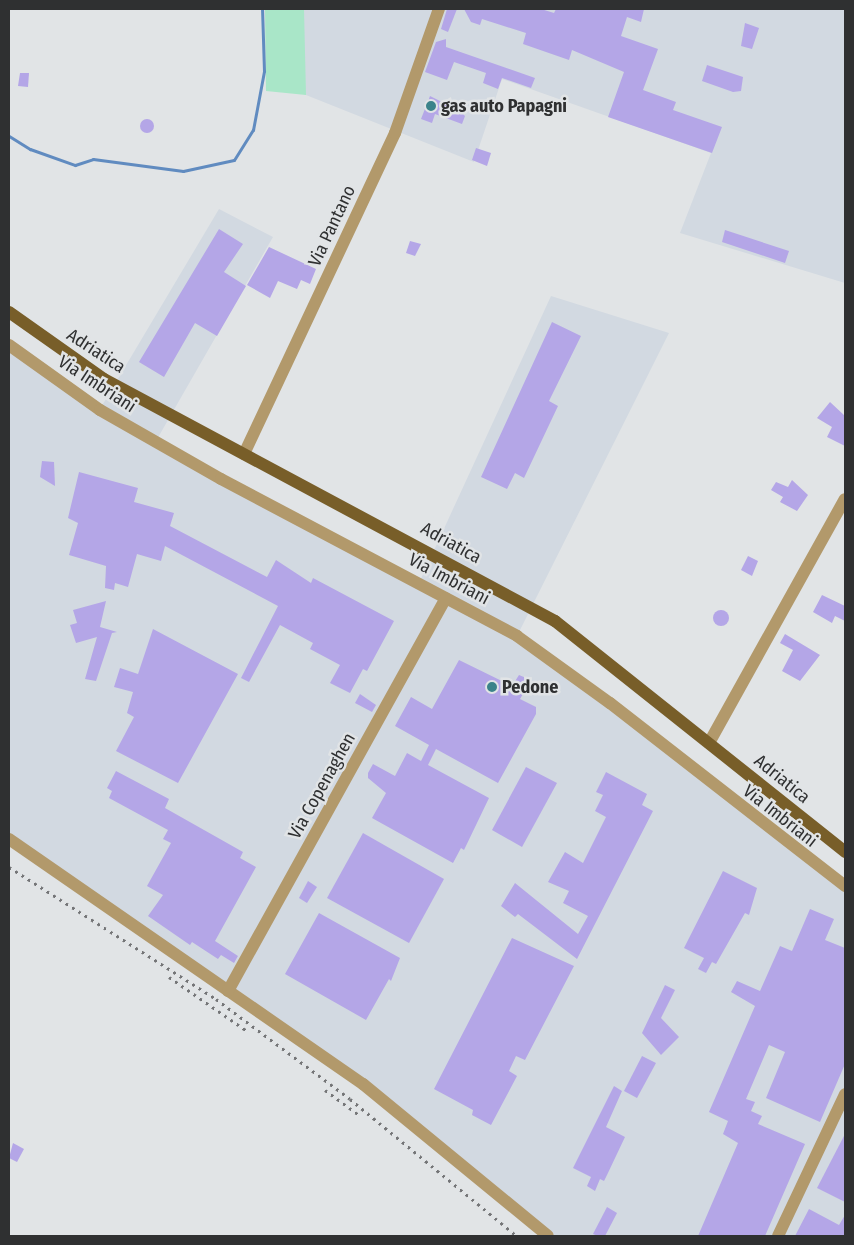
<!DOCTYPE html>
<html>
<head>
<meta charset="utf-8">
<style>
  body { margin:0 }
  #map { position:relative; width:854px; height:1245px; overflow:hidden; background:#e1e4e6; font-family:"Fira Sans Condensed",sans-serif }
  div>[style] { position:absolute }
  .built>* { inset:0; background:#d2d9e1 }
  .green>* { inset:0; background:#a9e6c8 }
  .stream>* { height:3px; margin:-1.5px; padding:0 1.5px; transform-origin:1.5px; border-radius:1.5px; background:#608bc0 }
  .building>* { inset:0; background:#b4a6e7 }
  .round { border-radius:50% }
  .minor>* { height:12px; margin:-6px; padding:0 6px; transform-origin:6px; border-radius:6px; background:#b2996b }
  .major>* { height:12px; margin:-6px; padding:0 6px; transform-origin:6px; border-radius:6px; background:#785e29 }
  .rail>* { height:3px; margin-top:-1.5px; transform-origin:0; background:repeating-linear-gradient(90deg,#747577 0 2.5px,transparent 0 7.5px) }
  .dots>* { width:14px; height:14px; translate:-50% -50%; box-sizing:border-box; border:2px solid #e1e4e6; border-radius:50% }
  span { translate:-50% -50%; white-space:nowrap; text-align:center; line-height:1.15; -webkit-text-stroke:5px #e1e4e6; paint-order:stroke }
  .poi-label { font-size:18px; color:#2f3031; font-weight:700 }
  .left { translate:0 -50%; text-align:left }
  .street-label { font-size:18px; color:#2f3031 }
  .frame { position:absolute; inset:0; border:10px solid #2f3031; pointer-events:none }
</style>
</head>
<body>
<div id="map">
  <div class="built">
    <i style="clip-path:polygon(298px 9px,845px 9px,845px 283px,680px 233px,711px 153px,502px 79px,474px 162px,301px 93px)"></i>
    <i style="clip-path:polygon(219px 209px,273px 237px,156px 441px,419px 583px,551px 296px,669px 333px,517px 636px,845px 886px,845px 1236px,548px 1236px,363px 1084px,9px 839px,9px 345px,100px 409px)"></i>
  </div>
  <div class="green">
    <i style="clip-path:polygon(265px 9px,304px 9px,306px 95px,266px 91px)"></i>
  </div>
  <div class="stream">
    <i style="left:9px;top:136px;width:25px;rotate:32deg"></i>
    <i style="left:30px;top:149px;width:48px;rotate:19.6deg"></i>
    <i style="left:75px;top:165px;width:19px;rotate:-18deg"></i>
    <i style="left:93px;top:159px;width:91px;rotate:7.6deg"></i>
    <i style="left:183px;top:171px;width:52px;rotate:-12.2deg"></i>
    <i style="left:234px;top:160px;width:36px;rotate:-58deg"></i>
    <i style="left:253px;top:130px;width:60px;rotate:-79.4deg"></i>
    <i style="left:264px;top:71px;width:62px;rotate:-91.8deg"></i>
  </div>
  <div class="building">
    <i style="clip-path:polygon(447px 9px,457px 9px,448px 32px,441px 29px)"></i>
    <i style="clip-path:polygon(464px 9px,541px 9px,554px 13px,556px 9px,644px 9px,641px 22px,627px 17px,621px 36px,658px 49px,643px 90px,676px 102px,673px 110px,722px 127px,712px 153px,608px 117px,624px 72px,572px 50px,569px 60px,523px 44px,526px 33px,482px 19px,480px 25px,471px 22px)"></i>
    <i style="clip-path:polygon(745px 23px,759px 28px,752px 49px,741px 46px)"></i>
    <i style="clip-path:polygon(446px 39px,446px 47px,535px 78px,531px 88px,502px 78px,498px 89px,483px 83px,486px 73px,454px 62px,447px 80px,425px 72px,436px 42px)"></i>
    <i style="clip-path:polygon(707px 65px,743px 77px,741px 91px,733px 92px,702px 81px)"></i>
    <i style="clip-path:polygon(20px 73px,29px 73px,28px 87px,18px 86px)"></i>
    <i style="clip-path:polygon(430px 96px,460px 111px,465px 116px,462px 124px,435px 114px,432px 123px,421px 119px)"></i>
    <i class="round" style="left:140px;top:119px;width:14px;height:14px"></i>
    <i style="clip-path:polygon(476px 148px,491px 153px,487px 166px,472px 160px)"></i>
    <i style="clip-path:polygon(219px 229px,243px 244px,224px 272px,246px 286px,217px 336px,195px 323px,164px 377px,139px 362px)"></i>
    <i style="clip-path:polygon(725px 230px,789px 251px,785px 263px,722px 242px)"></i>
    <i style="clip-path:polygon(410px 241px,421px 244px,415px 256px,406px 253px)"></i>
    <i style="clip-path:polygon(269px 247px,316px 269px,310px 284px,301px 280px,297px 289px,278px 281px,270px 298px,247px 285px)"></i>
    <i style="clip-path:polygon(552px 322px,581px 336px,549px 401px,558px 406px,524px 478px,515px 473px,507px 489px,481px 477px)"></i>
    <i style="clip-path:polygon(830px 402px,845px 416px,845px 446px,827px 437px,832px 427px,817px 418px)"></i>
    <i style="clip-path:polygon(42px 461px,54px 462px,55px 486px,40px 477px)"></i>
    <i style="clip-path:polygon(79px 472px,138px 488px,134px 502px,174px 513px,170px 526px,267px 577px,276px 560px,311px 583px,313px 578px,394px 621px,367px 671px,363px 669px,350px 693px,330px 683px,340px 665px,310px 649px,313px 643px,280px 625px,249px 682px,241px 678px,278px 606px,165px 546px,161px 561px,137px 554px,128px 587px,115px 583px,114px 590px,105px 588px,106px 566px,69px 555px,78px 523px,68px 518px)"></i>
    <i style="clip-path:polygon(792px 480px,808px 495px,797px 511px,780px 502px,783px 497px,771px 490px,776px 482px,788px 487px)"></i>
    <i style="clip-path:polygon(748px 556px,758px 561px,752px 576px,741px 570px)"></i>
    <i style="clip-path:polygon(822px 595px,845px 606px,845px 621px,835px 616px,832px 623px,813px 612px)"></i>
    <i style="clip-path:polygon(106px 601px,100px 627px,117px 632px,112px 633px,96px 681px,85px 679px,97px 637px,76px 643px,70px 625px,77px 623px,73px 610px)"></i>
    <i class="round" style="left:713px;top:610px;width:16px;height:16px"></i>
    <i style="clip-path:polygon(153px 629px,238px 674px,178px 783px,116px 751px,134px 717px,127px 713px,133px 692px,114px 687px,120px 668px,138px 674px)"></i>
    <i style="clip-path:polygon(785px 634px,820px 655px,800px 681px,782px 671px,793px 650px,780px 643px)"></i>
    <i style="clip-path:polygon(459px 660px,512px 686px,519px 675px,531px 680px,520px 699px,536px 707px,536px 714px,498px 783px,436px 749px,428px 765px,489px 798px,464px 850px,461px 848px,453px 863px,372px 818px,386px 793px,368px 778px,368px 773px,373px 764px,395px 776px,407px 753px,421px 761px,429px 745px,395px 726px,411px 697px,432px 709px)"></i>
    <i style="clip-path:polygon(360px 694px,376px 705px,372px 712px,355px 703px)"></i>
    <i style="clip-path:polygon(526px 767px,557px 783px,522px 847px,492px 830px)"></i>
    <i style="clip-path:polygon(116px 771px,169px 799px,165px 808px,243px 852px,240px 858px,256px 867px,215px 941px,238px 956px,234px 963px,221px 955px,218px 959px,192px 942px,190px 945px,148px 916px,163px 895px,147px 886px,171px 843px,163px 839px,168px 830px,109px 798px,112px 791px,107px 788px)"></i>
    <i style="clip-path:polygon(606px 772px,647px 794px,642px 805px,653px 811px,577px 959px,518px 914px,515px 917px,501px 906px,515px 883px,578px 934px,588px 916px,563px 903px,569px 891px,548px 882px,565px 852px,583px 863px,606px 817px,595px 811px,603px 795px,596px 792px)"></i>
    <i style="clip-path:polygon(363px 833px,444px 879px,409px 943px,327px 898px)"></i>
    <i style="clip-path:polygon(723px 871px,757px 888px,749px 915px,745px 913px,716px 964px,712px 962px,706px 973px,698px 969px,704px 958px,684px 948px)"></i>
    <i style="clip-path:polygon(308px 881px,317px 887px,307px 903px,299px 898px)"></i>
    <i style="clip-path:polygon(810px 909px,834px 919px,825px 940px,845px 948px,845px 1064px,820px 1122px,766px 1098px,785px 1052px,769px 1045px,746px 1099px,755px 1102px,751px 1111px,762px 1116px,758px 1124px,805px 1144px,765px 1236px,698px 1236px,738px 1143px,723px 1134px,728px 1121px,709px 1112px,755px 1006px,731px 992px,737px 981px,760px 991px,780px 946px,792px 951px)"></i>
    <i style="clip-path:polygon(319px 913px,400px 958px,391px 981px,389px 979px,366px 1020px,285px 974px)"></i>
    <i style="clip-path:polygon(512px 938px,574px 966px,525px 1060px,516px 1056px,509px 1071px,517px 1076px,491px 1125px,472px 1115px,473px 1110px,434px 1089px)"></i>
    <i style="clip-path:polygon(665px 985px,675px 990px,661px 1018px,679px 1037px,661px 1055px,642px 1033px)"></i>
    <i style="clip-path:polygon(642px 1056px,656px 1063px,637px 1098px,624px 1091px)"></i>
    <i style="clip-path:polygon(614px 1086px,622px 1091px,606px 1127px,625px 1137px,607px 1175px,604px 1181px,600px 1179px,595px 1191px,587px 1186px,591px 1177px,573px 1168px)"></i>
    <i style="clip-path:polygon(845px 1134px,845px 1202px,817px 1188px)"></i>
    <i style="clip-path:polygon(13px 1143px,24px 1149px,17px 1162px,9px 1158px)"></i>
    <i style="clip-path:polygon(607px 1207px,617px 1213px,605px 1236px,598px 1236px,593px 1234px)"></i>
    <i style="clip-path:polygon(809px 1209px,839px 1225px,845px 1215px,845px 1236px,795px 1236px)"></i>
  </div>
  <div class="minor">
    <i style="left:9px;top:345px;width:112px;rotate:35.5deg"></i>
    <i style="left:100px;top:410px;width:139px;rotate:29.7deg"></i>
    <i style="left:221px;top:479px;width:335px;rotate:27.9deg"></i>
    <i style="left:517px;top:636px;width:115px;rotate:35.8deg"></i>
    <i style="left:610px;top:703px;width:298px;rotate:37.9deg"></i>
    <i style="left:244px;top:454px;width:355px;rotate:-64.8deg"></i>
    <i style="left:395px;top:133px;width:132px;rotate:-70.5deg"></i>
    <i style="left:709px;top:743px;width:279px;rotate:-60.9deg"></i>
    <i style="left:9px;top:839px;width:431px;rotate:34.7deg"></i>
    <i style="left:363px;top:1084px;width:239px;rotate:39.4deg"></i>
    <i style="left:228px;top:991px;width:449px;rotate:-61deg"></i>
    <i style="left:778px;top:1236px;width:157px;rotate:-64.7deg"></i>
  </div>
  <div class="major">
    <i style="left:9px;top:312px;width:116px;rotate:35.2deg"></i>
    <i style="left:104px;top:379px;width:512px;rotate:28.22deg"></i>
    <i style="left:555px;top:621px;width:371px;rotate:38.5deg"></i>
  </div>
  <div class="rail">
    <i style="left:9px;top:867px;width:246px;rotate:32.5deg"></i>
    <i style="left:216px;top:999px;width:167px;rotate:36.7deg"></i>
    <i style="left:350px;top:1099px;width:216px;rotate:39.4deg"></i>
    <i style="left:169px;top:977px;width:95px;rotate:34.7deg"></i>
    <i style="left:325px;top:1090px;width:42px;rotate:36.3deg"></i>
  </div>
  <div class="dots">
    <i style="left:431px;top:106px;background:#3b838a"></i>
    <i style="left:492px;top:687px;background:#3b838a"></i>
  </div>
  <div class="poi-label">
    <span class="left" style="left:441px;top:106px">gas auto Papagni</span>
    <span class="left" style="left:502px;top:687px">Pedone</span>
  </div>
  <div class="street-label">
    <span style="left:332px;top:226px;rotate:-65deg">Via Pantano</span>
    <span style="left:96px;top:351px;rotate:33deg">Adriatica</span>
    <span style="left:97px;top:384px;rotate:33deg">Via Imbriani</span>
    <span style="left:451px;top:543px;rotate:29deg">Adriatica</span>
    <span style="left:449px;top:579px;rotate:28deg">Via Imbriani</span>
    <span style="left:782px;top:779px;rotate:39deg">Adriatica</span>
    <span style="left:322px;top:786px;rotate:-61deg">Via Copenaghen</span>
    <span style="left:780px;top:816px;rotate:38deg">Via Imbriani</span>
  </div>
  <div class="frame"></div>
</div>
</body>
</html>
